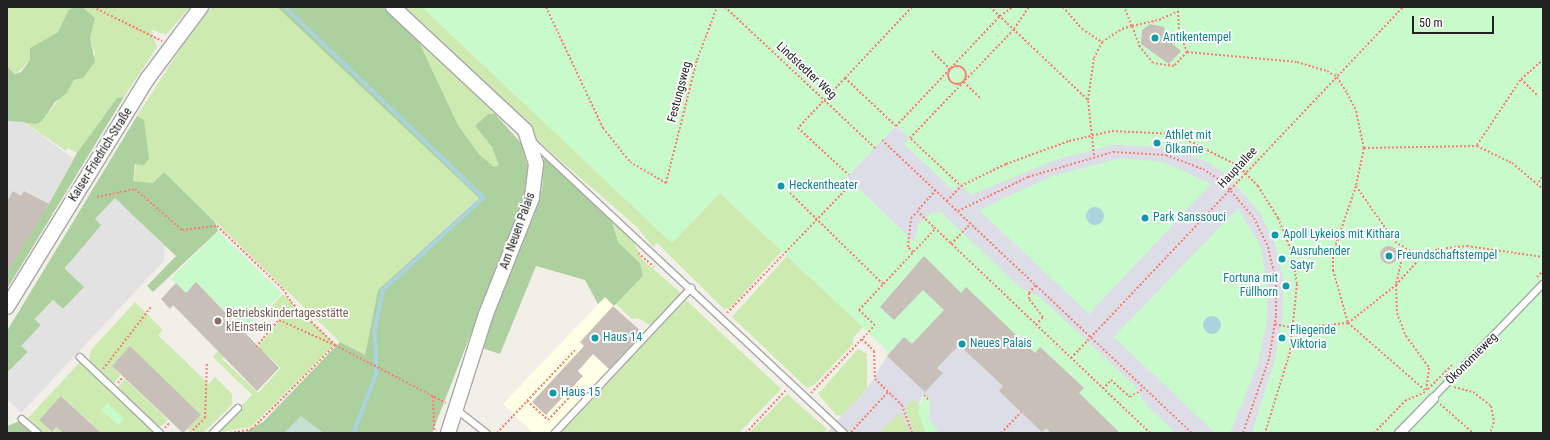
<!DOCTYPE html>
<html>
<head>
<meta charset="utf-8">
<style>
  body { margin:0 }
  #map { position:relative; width:1550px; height:440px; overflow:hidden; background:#f2efe9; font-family:"Roboto Condensed",sans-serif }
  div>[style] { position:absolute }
  .education>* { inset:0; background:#ffffe5 }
  .grass>* { inset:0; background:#cdebb0 }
  .forest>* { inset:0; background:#add19e }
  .wetland>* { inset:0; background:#c6e0d4 }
  .park>* { inset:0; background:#c8facc }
  .parking>* { inset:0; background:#e2e2e2 }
  .plaza>* { inset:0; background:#dddde8 }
  .water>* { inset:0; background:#aad3df }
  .round { border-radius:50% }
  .stream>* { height:3.5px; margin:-1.75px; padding:0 1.75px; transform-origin:1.75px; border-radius:1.75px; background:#aad3df }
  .building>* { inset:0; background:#c7bfb8 }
  .path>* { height:2px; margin-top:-1px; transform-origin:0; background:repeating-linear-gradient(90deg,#fa8072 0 2px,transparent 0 4px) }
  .path>.ring { margin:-1px; padding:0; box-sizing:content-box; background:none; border:2px solid #fa8072; border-radius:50% }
  .roads { filter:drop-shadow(1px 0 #a9a9a9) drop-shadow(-1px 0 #a9a9a9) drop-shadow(0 1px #a9a9a9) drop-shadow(0 -1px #a9a9a9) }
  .service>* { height:5.5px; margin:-2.75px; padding:0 2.75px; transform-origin:2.75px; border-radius:2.75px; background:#fff }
  .pedestrian>* { height:9px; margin:-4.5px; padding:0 4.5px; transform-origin:4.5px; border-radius:4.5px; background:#fff }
  .tertiary>* { height:14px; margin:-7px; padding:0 7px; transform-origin:7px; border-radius:7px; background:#fff }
  .dots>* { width:11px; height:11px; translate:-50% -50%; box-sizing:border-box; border:2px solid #fff; border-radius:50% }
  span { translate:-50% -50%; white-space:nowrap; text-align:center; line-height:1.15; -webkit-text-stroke:3.5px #fff; paint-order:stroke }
  .culture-label { font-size:12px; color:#0d838f }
  .left { translate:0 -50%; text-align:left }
  .right { translate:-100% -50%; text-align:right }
  .street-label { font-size:12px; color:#222 }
  .education-label { font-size:12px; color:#785e54 }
  .frame { position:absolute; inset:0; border:8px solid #222; pointer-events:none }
  .scale { position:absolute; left:1412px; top:16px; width:82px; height:18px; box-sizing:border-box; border:2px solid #222; border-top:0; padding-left:5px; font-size:12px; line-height:14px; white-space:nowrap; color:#222; -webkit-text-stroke:3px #fff; paint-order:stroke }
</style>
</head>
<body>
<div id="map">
  <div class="education">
    <i style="clip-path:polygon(605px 297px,649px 339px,559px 433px,533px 433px,503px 404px)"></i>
  </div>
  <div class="grass">
    <i style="clip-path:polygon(7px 7px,73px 7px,68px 11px,58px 32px,30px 48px,30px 60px,16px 74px,7px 66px)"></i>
    <i style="clip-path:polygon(79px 7px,190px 7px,166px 35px,153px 30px,151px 32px,157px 47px,124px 97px,117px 98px,77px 153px,68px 148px,66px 151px,24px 122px,42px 121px,95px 54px,90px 38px,95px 18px)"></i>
    <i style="clip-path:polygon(212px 7px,277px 7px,479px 197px,378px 290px,365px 355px,340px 342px,164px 172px,153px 183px,133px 181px,144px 120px,137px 116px,194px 28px)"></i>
    <i style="clip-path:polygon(403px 7px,422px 7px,672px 243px,720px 193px,782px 251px,730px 308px,724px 309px,657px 243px,653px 247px,638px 228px,537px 140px,528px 126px)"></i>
    <i style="clip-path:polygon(417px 38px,495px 114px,488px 114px,475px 126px,492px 147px,500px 165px,494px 167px,479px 154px,458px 125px)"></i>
    <i style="clip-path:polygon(611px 218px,631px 236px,642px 259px,682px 294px,652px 326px,638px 318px,632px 319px,616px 304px,643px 276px,640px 263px,618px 242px)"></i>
    <i style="clip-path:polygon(787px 256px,863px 327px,853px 338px,853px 344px,814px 385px,807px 388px,732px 317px)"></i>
    <i style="clip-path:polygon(283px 294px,335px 344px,251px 427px,215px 433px,252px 395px,213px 357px,218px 351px,224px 356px,222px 359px,258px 393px,281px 368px,258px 347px,281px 319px,270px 308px)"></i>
    <i style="clip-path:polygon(686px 300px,781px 389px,739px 433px,561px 433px)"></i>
    <i style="clip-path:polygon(135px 302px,163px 330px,158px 335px,209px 384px,215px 377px,232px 394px,232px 405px,203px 433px,186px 430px,201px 415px,130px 347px,112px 366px,121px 375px,113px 384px,89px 362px,91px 350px)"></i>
    <i style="clip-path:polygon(858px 349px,867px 354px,867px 389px,842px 416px,836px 415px,818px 394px)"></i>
    <i style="clip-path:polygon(80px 362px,155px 433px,101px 433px,62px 396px,39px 420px,51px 432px,56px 427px,62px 433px,44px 433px,28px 418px)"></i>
    <i style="clip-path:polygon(125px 379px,168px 420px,164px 424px,158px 427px,117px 388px)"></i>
    <i style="clip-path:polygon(787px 394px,827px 429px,825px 433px,749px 433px)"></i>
    <i style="clip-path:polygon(913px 399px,919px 404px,939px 433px,914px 433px,905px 409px)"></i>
    <i style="clip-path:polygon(899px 413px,903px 413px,910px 433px,878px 433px)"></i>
  </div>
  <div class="forest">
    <i style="clip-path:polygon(73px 7px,82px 7px,95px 18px,90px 38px,95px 62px,83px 78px,74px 80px,66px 94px,55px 102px,42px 121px,36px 124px,7px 121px,7px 66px,15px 74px,21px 72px,30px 60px,30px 48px,58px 32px,68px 11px)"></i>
    <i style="clip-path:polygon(277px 7px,383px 7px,417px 38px,458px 125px,479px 154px,494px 167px,499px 165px,492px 147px,475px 126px,488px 114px,495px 114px,522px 144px,529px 174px,525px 196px,432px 433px,244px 433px,263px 422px,340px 342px,365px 355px,378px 290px,479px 198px)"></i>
    <i style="clip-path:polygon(124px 97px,7px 289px,7px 273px,77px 153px,117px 98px)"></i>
    <i style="clip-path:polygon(137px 116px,144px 120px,149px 159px,144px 165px,135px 164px,133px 181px,153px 183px,164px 172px,215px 222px,218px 231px,153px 292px,147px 286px,176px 256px,115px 199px,96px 219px,102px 225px,65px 268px,85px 287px,63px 309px,53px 300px,35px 319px,41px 325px,22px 346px,28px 352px,7px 373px,7px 331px)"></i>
    <i style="clip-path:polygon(544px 157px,611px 218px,618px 242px,640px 263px,643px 276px,614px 306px,605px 297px,598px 304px,585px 280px,536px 266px,500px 354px,479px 347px,535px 213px,542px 188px)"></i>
    <i style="clip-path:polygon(20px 421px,34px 433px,7px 433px,7px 426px)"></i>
  </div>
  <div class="wetland">
    <i style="clip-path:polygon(301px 416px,324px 433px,284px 433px)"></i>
  </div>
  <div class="park">
    <i style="clip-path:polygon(422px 7px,1543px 7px,1543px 433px,926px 433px,918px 412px,925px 392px,887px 356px,889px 352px,720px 193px,672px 243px)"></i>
    <i style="clip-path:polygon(218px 231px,282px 293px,246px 331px,196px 282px,186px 293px,171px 279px)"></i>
    <i style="clip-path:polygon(107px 403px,124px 419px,118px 425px,101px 410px)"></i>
  </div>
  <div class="parking">
    <i style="clip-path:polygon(7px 121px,24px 122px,74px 159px,45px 211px,26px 199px,30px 194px,25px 191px,21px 196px,13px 191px,7px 201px)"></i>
    <i style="clip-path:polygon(115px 198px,165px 246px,164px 261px,21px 413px,7px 399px,7px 373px,28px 352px,21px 346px,41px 325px,35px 319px,53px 300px,63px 309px,84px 287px,65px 269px,101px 225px,95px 219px)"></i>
  </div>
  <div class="plaza">
    <i style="clip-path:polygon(evenodd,896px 126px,910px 138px,904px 144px,953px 190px,959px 184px,971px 195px,1055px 160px,1113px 145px,1168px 147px,1207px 162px,1228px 176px,1260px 213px,1275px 243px,1283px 278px,1283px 315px,1275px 359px,1252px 433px,1230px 433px,1258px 363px,1267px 322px,1268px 290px,1261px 248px,1238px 208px,1114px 337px,1215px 433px,1175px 433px,1145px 404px,1134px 385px,1040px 297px,1022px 289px,941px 212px,931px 213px,918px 225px,914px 242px,847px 177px,896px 126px,1121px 158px,1164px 162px,1211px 184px,1089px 314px,979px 210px,1052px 176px,1121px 158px)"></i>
    <i style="clip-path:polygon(959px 345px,1003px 386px,999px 391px,1042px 432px,1046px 428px,1051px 433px,939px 433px,929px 419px,930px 397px,922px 396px,919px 404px,913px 399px,905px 409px,914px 433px,910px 433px,901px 412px,878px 433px,826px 433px,867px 389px,887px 356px,925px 392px,943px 373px,937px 368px)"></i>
  </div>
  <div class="water">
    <i class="round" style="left:1086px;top:207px;width:18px;height:18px"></i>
    <i class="round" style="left:1203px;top:316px;width:18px;height:18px"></i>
  </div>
  <div class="stream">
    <i style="left:285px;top:7px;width:276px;rotate:43.8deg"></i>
    <i style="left:484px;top:198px;width:137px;rotate:137.4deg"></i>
    <i style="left:383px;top:291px;width:41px;rotate:101.3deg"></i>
    <i style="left:375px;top:331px;width:42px;rotate:87.3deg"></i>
    <i style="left:377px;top:373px;width:64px;rotate:111deg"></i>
  </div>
  <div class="building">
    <i style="clip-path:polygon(1150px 24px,1164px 27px,1169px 41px,1181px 51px,1169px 64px,1141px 44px,1142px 30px)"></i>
    <i style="clip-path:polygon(13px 191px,21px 196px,24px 191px,49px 204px,7px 273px,7px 201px)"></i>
    <i class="round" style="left:1380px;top:246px;width:18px;height:18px"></i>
    <i style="clip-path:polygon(924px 256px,961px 293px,966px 287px,1035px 353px,1040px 347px,1084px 388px,1079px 393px,1120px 433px,1051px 433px,1046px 428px,1042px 432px,999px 391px,1003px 386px,959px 345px,937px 368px,943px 373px,925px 392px,887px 356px,904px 337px,912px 344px,944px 310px,923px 290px,894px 320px,880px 307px)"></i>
    <i style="clip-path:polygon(196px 282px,279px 368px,257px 391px,173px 305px,170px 309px,161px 299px,176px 283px,186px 293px)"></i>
    <i style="clip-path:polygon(613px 306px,643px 333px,609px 369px,593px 354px,578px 371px,583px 376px,546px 415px,532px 402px,584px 346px,580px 342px)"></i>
    <i style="clip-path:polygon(130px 346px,201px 415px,183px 433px,112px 366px)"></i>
    <i style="clip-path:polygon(61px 396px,74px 408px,101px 433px,63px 433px,56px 427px,52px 432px,39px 420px)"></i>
  </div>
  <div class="path">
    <i style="left:93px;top:7px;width:77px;rotate:26.2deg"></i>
    <i style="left:546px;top:7px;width:134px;rotate:64.8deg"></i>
    <i style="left:603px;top:128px;width:43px;rotate:51.5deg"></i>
    <i style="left:630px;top:162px;width:42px;rotate:30.3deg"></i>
    <i style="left:666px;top:183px;width:127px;rotate:-75.9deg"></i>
    <i style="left:697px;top:60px;width:57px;rotate:-69.3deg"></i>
    <i style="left:725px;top:7px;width:206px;rotate:43.2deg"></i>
    <i style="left:912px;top:7px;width:98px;rotate:133.3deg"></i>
    <i style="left:845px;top:78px;width:70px;rotate:43.3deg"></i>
    <i style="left:896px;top:126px;width:151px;rotate:-46.6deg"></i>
    <i style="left:1000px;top:16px;width:16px;rotate:-35deg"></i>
    <i style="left:990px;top:7px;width:135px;rotate:43.5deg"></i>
    <i style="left:1063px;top:7px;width:29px;rotate:49deg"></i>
    <i style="left:1082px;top:29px;width:24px;rotate:33deg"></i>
    <i style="left:932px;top:51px;width:25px;rotate:45deg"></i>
    <i style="left:1187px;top:52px;width:110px;rotate:5.2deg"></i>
    <i style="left:1297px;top:62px;width:31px;rotate:17deg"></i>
    <i style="left:1327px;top:71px;width:12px;rotate:31deg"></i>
    <i style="left:1337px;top:77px;width:19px;rotate:58deg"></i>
    <i style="left:1347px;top:93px;width:20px;rotate:63deg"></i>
    <i style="left:1356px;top:111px;width:38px;rotate:78deg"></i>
    <i style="left:1364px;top:148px;width:39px;rotate:102deg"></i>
    <i style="left:1356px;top:186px;width:71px;rotate:108.9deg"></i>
    <i style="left:1333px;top:253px;width:17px;rotate:90deg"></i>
    <i style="left:1333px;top:270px;width:55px;rotate:74.2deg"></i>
    <i style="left:1348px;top:323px;width:61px;rotate:-38.4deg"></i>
    <i style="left:1396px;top:285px;width:38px;rotate:-48deg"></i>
    <i style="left:1421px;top:257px;width:19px;rotate:-25deg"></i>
    <i style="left:1438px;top:249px;width:29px;rotate:-6deg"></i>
    <i style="left:1467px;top:246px;width:77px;rotate:8.2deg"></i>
    <i class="ring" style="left:948px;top:66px;width:16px;height:16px"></i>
    <i style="left:845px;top:78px;width:69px;rotate:133.2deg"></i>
    <i style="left:798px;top:128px;width:69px;rotate:42.7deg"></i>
    <i style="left:1521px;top:79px;width:24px;rotate:45deg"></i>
    <i style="left:964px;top:82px;width:24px;rotate:45deg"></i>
    <i style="left:882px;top:140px;width:427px;rotate:43.4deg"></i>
    <i style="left:1477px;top:145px;width:79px;rotate:-56.3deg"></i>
    <i style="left:1521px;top:79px;width:29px;rotate:-41deg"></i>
    <i style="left:1364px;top:148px;width:113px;rotate:-1deg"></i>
    <i style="left:1477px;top:146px;width:39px;rotate:26deg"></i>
    <i style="left:1512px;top:163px;width:40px;rotate:40deg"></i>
    <i style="left:1094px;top:155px;width:55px;rotate:-96.2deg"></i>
    <i style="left:1088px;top:100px;width:42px;rotate:-81.9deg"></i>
    <i style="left:1094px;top:58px;width:18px;rotate:-63deg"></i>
    <i style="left:1102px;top:42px;width:24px;rotate:-33deg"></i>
    <i style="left:1122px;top:29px;width:10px;rotate:-17deg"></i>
    <i style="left:1132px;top:26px;width:28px;rotate:-13deg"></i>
    <i style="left:1159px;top:20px;width:21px;rotate:-25deg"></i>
    <i style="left:1178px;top:11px;width:21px;rotate:87deg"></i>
    <i style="left:1179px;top:32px;width:22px;rotate:68deg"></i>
    <i style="left:1187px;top:52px;width:19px;rotate:133deg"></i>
    <i style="left:1174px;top:66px;width:21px;rotate:-172deg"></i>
    <i style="left:1153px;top:63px;width:21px;rotate:-129deg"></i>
    <i style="left:1140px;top:47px;width:22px;rotate:-111deg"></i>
    <i style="left:1132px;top:26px;width:21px;rotate:-113deg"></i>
    <i style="left:1539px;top:182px;width:8px;rotate:-60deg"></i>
    <i style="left:959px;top:184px;width:67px;rotate:-136.8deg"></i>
    <i style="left:910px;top:138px;width:151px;rotate:-46.3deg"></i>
    <i style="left:1014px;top:29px;width:27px;rotate:-56deg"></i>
    <i style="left:1356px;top:186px;width:68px;rotate:55.1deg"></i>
    <i style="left:1395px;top:242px;width:30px;rotate:30deg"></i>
    <i style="left:936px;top:190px;width:28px;rotate:132deg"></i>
    <i style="left:917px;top:211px;width:322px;rotate:43.6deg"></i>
    <i style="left:790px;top:193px;width:130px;rotate:44.4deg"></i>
    <i style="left:97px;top:197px;width:39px;rotate:-12deg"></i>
    <i style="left:135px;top:189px;width:62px;rotate:41.1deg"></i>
    <i style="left:182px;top:230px;width:35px;rotate:-7deg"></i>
    <i style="left:217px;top:226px;width:91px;rotate:43.7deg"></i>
    <i style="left:283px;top:289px;width:15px;rotate:58deg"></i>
    <i style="left:291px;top:302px;width:62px;rotate:44.3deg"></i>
    <i style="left:947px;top:201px;width:21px;rotate:-47deg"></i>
    <i style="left:961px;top:186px;width:50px;rotate:-26.1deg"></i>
    <i style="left:1006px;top:164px;width:67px;rotate:-20.1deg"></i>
    <i style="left:1069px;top:141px;width:44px;rotate:-13.1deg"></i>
    <i style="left:1112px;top:131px;width:63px;rotate:2.7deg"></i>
    <i style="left:1175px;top:134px;width:69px;rotate:26.6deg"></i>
    <i style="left:1237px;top:165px;width:30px;rotate:45deg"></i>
    <i style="left:1258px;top:186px;width:38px;rotate:58deg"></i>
    <i style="left:1278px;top:218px;width:35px;rotate:68deg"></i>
    <i style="left:1291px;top:250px;width:35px;rotate:80deg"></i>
    <i style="left:1297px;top:284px;width:68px;rotate:95.9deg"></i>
    <i style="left:1290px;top:352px;width:85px;rotate:107.2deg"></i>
    <i style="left:958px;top:211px;width:78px;rotate:-25.9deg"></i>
    <i style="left:1028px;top:177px;width:89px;rotate:-16.4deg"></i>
    <i style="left:1113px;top:152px;width:53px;rotate:3.2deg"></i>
    <i style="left:1166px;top:155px;width:40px;rotate:21deg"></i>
    <i style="left:1203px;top:169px;width:24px;rotate:33deg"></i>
    <i style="left:1223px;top:182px;width:48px;rotate:49.3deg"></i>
    <i style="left:1254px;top:218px;width:32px;rotate:64deg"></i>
    <i style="left:1268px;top:247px;width:35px;rotate:77deg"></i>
    <i style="left:1276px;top:281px;width:35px;rotate:90deg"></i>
    <i style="left:1276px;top:316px;width:44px;rotate:99.2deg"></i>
    <i style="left:1269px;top:359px;width:78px;rotate:109.4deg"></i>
    <i style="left:951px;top:244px;width:29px;rotate:-46deg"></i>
    <i style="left:1404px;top:250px;width:36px;rotate:103deg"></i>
    <i style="left:1396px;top:285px;width:28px;rotate:88deg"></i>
    <i style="left:1397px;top:313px;width:25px;rotate:69deg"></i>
    <i style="left:1406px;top:336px;width:39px;rotate:54deg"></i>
    <i style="left:1429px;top:368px;width:23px;rotate:97deg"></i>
    <i style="left:913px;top:252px;width:7px;rotate:-135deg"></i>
    <i style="left:908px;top:247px;width:29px;rotate:-84deg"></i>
    <i style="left:911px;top:218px;width:8px;rotate:-45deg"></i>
    <i style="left:638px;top:253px;width:21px;rotate:41deg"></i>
    <i style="left:1537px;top:277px;width:8px;rotate:-45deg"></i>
    <i style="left:727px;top:313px;width:180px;rotate:-46.1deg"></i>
    <i style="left:1275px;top:324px;width:19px;rotate:12deg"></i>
    <i style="left:1294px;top:328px;width:54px;rotate:-5.3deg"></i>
    <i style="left:1348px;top:323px;width:103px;rotate:41.1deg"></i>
    <i style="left:1036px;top:325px;width:11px;rotate:-49deg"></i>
    <i style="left:1043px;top:317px;width:23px;rotate:-128deg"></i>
    <i style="left:1029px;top:299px;width:6px;rotate:-90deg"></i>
    <i style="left:1029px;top:293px;width:11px;rotate:-49deg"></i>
    <i style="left:862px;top:339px;width:17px;rotate:45deg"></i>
    <i style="left:874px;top:351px;width:28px;rotate:88deg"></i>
    <i style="left:875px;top:379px;width:37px;rotate:44deg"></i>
    <i style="left:902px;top:405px;width:30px;rotate:70deg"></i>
    <i style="left:256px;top:347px;width:35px;rotate:-50deg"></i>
    <i style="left:279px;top:320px;width:58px;rotate:24.4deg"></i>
    <i style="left:1071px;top:358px;width:483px;rotate:-46.6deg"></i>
    <i style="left:103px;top:369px;width:78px;rotate:-52.3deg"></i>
    <i style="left:118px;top:383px;width:8px;rotate:-50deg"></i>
    <i style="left:1454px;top:387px;width:20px;rotate:15deg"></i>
    <i style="left:1473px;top:392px;width:23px;rotate:38deg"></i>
    <i style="left:1491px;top:406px;width:16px;rotate:79deg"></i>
    <i style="left:1494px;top:422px;width:12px;rotate:110deg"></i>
    <i style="left:1103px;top:389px;width:12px;rotate:-48deg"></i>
    <i style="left:1111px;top:380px;width:25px;rotate:42deg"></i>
    <i style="left:1130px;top:397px;width:17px;rotate:-31deg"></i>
    <i style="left:1428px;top:389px;width:34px;rotate:-45deg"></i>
    <i style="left:811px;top:393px;width:93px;rotate:-46.7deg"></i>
    <i style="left:875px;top:325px;width:22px;rotate:-137deg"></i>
    <i style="left:859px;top:310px;width:111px;rotate:-46.8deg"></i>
    <i style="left:924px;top:395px;width:6px;rotate:45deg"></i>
    <i style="left:433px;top:396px;width:37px;rotate:88deg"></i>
    <i style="left:527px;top:401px;width:71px;rotate:-46.7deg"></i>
    <i style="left:1440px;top:404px;width:44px;rotate:41.3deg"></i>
    <i style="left:165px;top:428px;width:8px;rotate:-50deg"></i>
    <i style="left:851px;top:432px;width:56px;rotate:-47.2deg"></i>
    <i style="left:190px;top:433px;width:21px;rotate:-45deg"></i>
    <i style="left:205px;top:418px;width:56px;rotate:-88deg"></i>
    <i style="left:230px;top:433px;width:22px;rotate:-10deg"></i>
    <i style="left:252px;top:429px;width:118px;rotate:-45.3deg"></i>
    <i style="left:335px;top:345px;width:125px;rotate:27.6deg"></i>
    <i style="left:497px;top:433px;width:44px;rotate:-46.8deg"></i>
    <i style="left:527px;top:401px;width:28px;rotate:42deg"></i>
    <i style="left:548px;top:420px;width:44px;rotate:-46.8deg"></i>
    <i style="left:578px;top:388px;width:4px;rotate:-135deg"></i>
    <i style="left:746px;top:433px;width:59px;rotate:-47.1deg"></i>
    <i style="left:1001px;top:433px;width:29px;rotate:-46deg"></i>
    <i style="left:1374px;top:433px;width:45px;rotate:-45.9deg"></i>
    <i style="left:1405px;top:401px;width:22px;rotate:-24deg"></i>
  </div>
  <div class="roads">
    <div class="service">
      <i style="left:532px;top:141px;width:427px;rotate:43.1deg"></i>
      <i style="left:80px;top:357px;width:110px;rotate:43.5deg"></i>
      <i style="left:1433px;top:398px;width:158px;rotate:-46deg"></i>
      <i style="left:456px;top:409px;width:39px;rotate:38deg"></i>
      <i style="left:22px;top:419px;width:21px;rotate:41deg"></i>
      <i style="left:213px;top:433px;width:35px;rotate:-45deg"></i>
      <i style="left:555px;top:433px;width:199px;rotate:-46.8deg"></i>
    </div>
    <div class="pedestrian">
      <i style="left:1399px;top:433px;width:49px;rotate:-45.8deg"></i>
    </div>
    <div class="tertiary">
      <i style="left:393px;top:7px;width:180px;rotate:43deg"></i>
      <i style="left:525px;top:130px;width:36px;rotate:72deg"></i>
      <i style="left:536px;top:164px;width:34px;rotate:97deg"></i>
      <i style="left:532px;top:198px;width:125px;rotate:111.6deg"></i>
      <i style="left:486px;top:314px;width:125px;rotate:107.7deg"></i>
      <i style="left:7px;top:307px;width:269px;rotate:-58.4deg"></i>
      <i style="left:148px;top:78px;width:89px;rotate:-53.3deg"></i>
    </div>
  </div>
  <div class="dots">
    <i style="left:1155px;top:38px;background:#0f9aa8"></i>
    <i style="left:1157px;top:143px;background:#0f9aa8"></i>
    <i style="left:781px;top:186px;background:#0f9aa8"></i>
    <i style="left:1145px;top:218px;background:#0f9aa8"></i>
    <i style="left:1275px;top:235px;background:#0f9aa8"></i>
    <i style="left:1389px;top:256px;background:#0f9aa8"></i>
    <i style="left:1282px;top:259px;background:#0f9aa8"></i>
    <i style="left:1286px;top:286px;background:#0f9aa8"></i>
    <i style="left:218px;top:321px;background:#8d6e63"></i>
    <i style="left:595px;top:338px;background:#0f9aa8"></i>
    <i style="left:1282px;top:338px;background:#0f9aa8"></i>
    <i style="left:962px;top:344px;background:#0f9aa8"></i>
    <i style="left:553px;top:393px;background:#0f9aa8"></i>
  </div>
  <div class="culture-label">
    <span class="left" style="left:1163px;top:38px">Antikentempel</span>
    <span class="left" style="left:1165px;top:143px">Athlet mit<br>Ölkanne</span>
    <span class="left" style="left:789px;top:186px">Heckentheater</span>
    <span class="left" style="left:1153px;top:218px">Park Sanssouci</span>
    <span class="left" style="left:1283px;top:235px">Apoll Lykeios mit Kithara</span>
    <span class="left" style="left:1290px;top:259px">Ausruhender<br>Satyr</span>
    <span class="left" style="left:1397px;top:256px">Freundschaftstempel</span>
    <span class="right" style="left:1278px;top:286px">Fortuna mit<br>Füllhorn</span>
    <span class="left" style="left:1290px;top:338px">Fliegende<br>Viktoria</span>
    <span class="left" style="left:603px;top:338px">Haus 14</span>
    <span class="left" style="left:970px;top:344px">Neues Palais</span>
    <span class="left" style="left:561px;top:393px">Haus 15</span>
  </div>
  <div class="street-label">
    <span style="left:806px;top:71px;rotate:43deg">Lindstedter Weg</span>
    <span style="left:680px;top:92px;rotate:-75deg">Festungsweg</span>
    <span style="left:101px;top:155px;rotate:-58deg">Kaiser-Friedrich-Straße</span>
    <span style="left:1238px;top:168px;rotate:-47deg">Hauptallee</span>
    <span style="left:518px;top:231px;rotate:-70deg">Am Neuen Palais</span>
    <span style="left:1472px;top:359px;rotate:-45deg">Ökonomieweg</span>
  </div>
  <div class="education-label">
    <span class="left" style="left:226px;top:321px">Betriebskindertagesstätte<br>klEinstein</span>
  </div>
  <div class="frame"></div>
  <div class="scale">50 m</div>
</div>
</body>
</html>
